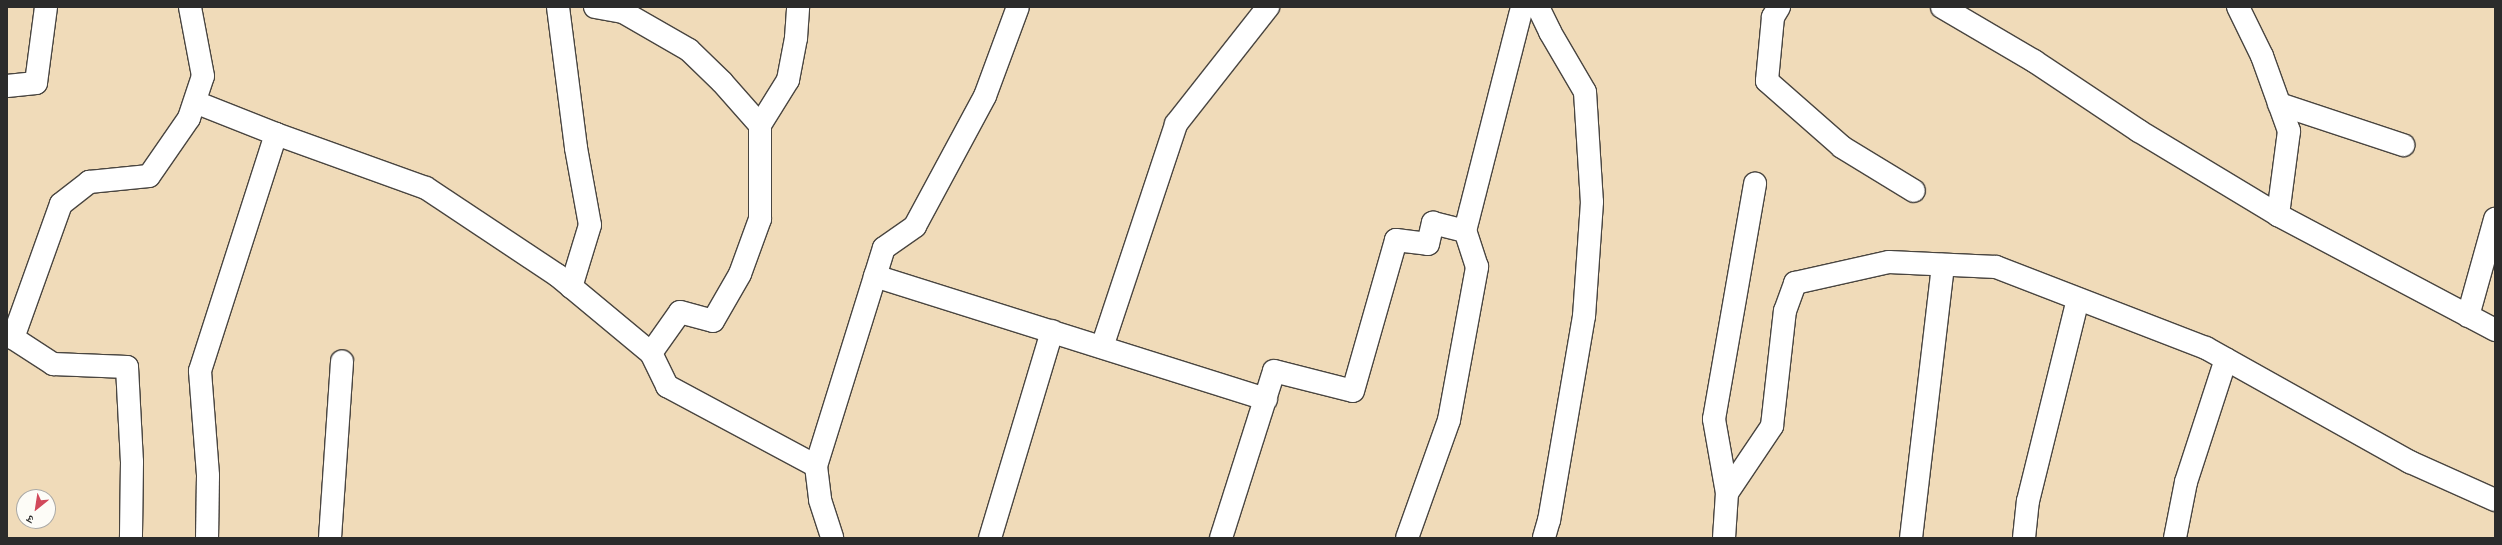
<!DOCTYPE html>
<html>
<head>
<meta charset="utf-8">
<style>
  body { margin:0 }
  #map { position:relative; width:2502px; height:545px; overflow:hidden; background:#f0dbb9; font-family:"IM FELL Great Primer","Noto Serif Devanagari",serif }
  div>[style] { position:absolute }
  .roads { filter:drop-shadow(1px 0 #494540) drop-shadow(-1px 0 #494540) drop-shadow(0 1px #494540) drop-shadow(0 -1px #494540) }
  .minor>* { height:22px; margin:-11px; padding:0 11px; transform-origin:11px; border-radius:11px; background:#fff }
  span { translate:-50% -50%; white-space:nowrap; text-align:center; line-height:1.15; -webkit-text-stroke:3px #fdfcf7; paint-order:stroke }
  .frame { position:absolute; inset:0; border:8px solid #2b2b2b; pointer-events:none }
  .north { position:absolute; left:16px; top:489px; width:40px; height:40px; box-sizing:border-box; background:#fdfcf7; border:1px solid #a9a8a5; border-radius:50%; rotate:210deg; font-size:11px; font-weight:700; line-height:16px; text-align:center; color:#2b2b2b }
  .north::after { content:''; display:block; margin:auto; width:14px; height:18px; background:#d1495b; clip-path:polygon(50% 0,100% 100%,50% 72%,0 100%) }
</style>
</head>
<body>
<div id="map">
  <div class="roads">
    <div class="minor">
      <i style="left:558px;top:7px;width:142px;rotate:82.7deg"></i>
      <i style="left:576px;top:148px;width:78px;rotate:79.7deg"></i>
      <i style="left:590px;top:225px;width:65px;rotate:107deg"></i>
      <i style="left:595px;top:7px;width:28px;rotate:10deg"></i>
      <i style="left:623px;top:12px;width:76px;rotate:29.9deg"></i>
      <i style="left:689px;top:50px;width:46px;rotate:44.1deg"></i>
      <i style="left:722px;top:82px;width:57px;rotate:48.5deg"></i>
      <i style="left:1538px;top:7px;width:28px;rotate:64deg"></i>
      <i style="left:1550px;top:32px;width:69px;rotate:59.7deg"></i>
      <i style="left:1585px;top:92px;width:110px;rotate:86.4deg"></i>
      <i style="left:1592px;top:202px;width:114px;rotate:94deg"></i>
      <i style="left:1584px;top:316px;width:207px;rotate:99.7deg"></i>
      <i style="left:1549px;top:520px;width:19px;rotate:106deg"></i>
      <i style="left:1779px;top:7px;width:12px;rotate:121deg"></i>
      <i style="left:1773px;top:17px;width:64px;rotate:95.4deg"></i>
      <i style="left:1767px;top:81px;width:100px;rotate:41.3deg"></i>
      <i style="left:1842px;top:147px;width:84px;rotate:31.4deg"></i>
      <i style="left:1942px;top:7px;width:107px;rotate:30.4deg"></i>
      <i style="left:2034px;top:61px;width:126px;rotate:33.7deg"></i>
      <i style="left:2139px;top:131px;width:162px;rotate:31.1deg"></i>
      <i style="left:2238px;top:7px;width:55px;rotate:63.9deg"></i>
      <i style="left:2262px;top:56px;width:80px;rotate:70.2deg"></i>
      <i style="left:2289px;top:131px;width:85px;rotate:97.5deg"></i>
      <i style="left:2278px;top:215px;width:246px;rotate:27.9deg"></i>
      <i style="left:7px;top:86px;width:29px;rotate:-6deg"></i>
      <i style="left:36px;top:83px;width:77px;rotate:-82.5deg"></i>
      <i style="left:195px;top:102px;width:87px;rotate:21.6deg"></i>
      <i style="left:276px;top:134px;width:249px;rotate:107.8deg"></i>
      <i style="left:200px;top:371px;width:105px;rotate:85.6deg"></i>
      <i style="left:208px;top:476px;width:62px;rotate:90.9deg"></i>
      <i style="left:2279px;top:104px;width:131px;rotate:18.3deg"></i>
      <i style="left:276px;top:134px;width:159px;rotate:19.8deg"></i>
      <i style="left:426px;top:188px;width:157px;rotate:33.6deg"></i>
      <i style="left:557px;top:275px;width:122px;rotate:39.7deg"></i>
      <i style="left:651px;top:353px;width:37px;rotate:64deg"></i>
      <i style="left:667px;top:386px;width:169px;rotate:28.2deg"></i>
      <i style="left:816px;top:466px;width:34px;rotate:83deg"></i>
      <i style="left:820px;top:500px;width:40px;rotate:72deg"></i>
      <i style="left:875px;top:276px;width:410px;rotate:17.5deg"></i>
      <i style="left:2468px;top:316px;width:101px;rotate:-74.4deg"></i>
      <i style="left:7px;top:337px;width:6px;rotate:9deg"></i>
      <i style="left:13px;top:338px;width:142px;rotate:-70.3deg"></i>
      <i style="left:61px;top:204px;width:36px;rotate:-38deg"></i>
      <i style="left:89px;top:182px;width:60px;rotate:-5.7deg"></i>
      <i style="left:149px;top:176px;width:70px;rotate:-55.4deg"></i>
      <i style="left:189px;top:118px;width:44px;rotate:-71.6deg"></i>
      <i style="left:203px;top:76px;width:70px;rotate:-100.7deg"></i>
      <i style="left:13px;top:338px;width:48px;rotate:33deg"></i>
      <i style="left:53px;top:364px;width:74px;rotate:2.3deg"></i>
      <i style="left:127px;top:367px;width:95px;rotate:87deg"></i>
      <i style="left:132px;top:462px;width:76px;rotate:90.8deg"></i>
      <i style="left:1102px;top:347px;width:235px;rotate:-71.6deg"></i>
      <i style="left:1176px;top:124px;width:149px;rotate:-51.8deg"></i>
      <i style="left:651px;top:353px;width:50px;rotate:-54.7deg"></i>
      <i style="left:680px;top:312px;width:34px;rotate:15deg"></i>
      <i style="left:713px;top:321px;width:54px;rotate:-60.1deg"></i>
      <i style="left:740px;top:274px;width:59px;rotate:-70deg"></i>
      <i style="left:760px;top:219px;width:94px;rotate:-90deg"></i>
      <i style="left:760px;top:125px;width:53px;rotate:-58.1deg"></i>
      <i style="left:788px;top:80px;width:43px;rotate:-79.2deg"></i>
      <i style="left:796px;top:38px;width:31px;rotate:-86deg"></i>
      <i style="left:816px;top:466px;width:228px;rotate:-72.7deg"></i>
      <i style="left:884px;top:248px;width:38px;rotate:-35deg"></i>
      <i style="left:915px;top:226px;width:148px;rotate:-61.7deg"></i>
      <i style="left:985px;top:96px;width:95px;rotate:-69.7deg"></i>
      <i style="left:1727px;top:493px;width:75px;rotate:-100deg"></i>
      <i style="left:1714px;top:419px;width:239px;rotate:-80.1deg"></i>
      <i style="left:330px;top:538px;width:177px;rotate:-86.1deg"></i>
      <i style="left:990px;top:538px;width:216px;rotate:-73.3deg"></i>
      <i style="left:1221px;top:538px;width:175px;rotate:-72.4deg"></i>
      <i style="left:1274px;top:371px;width:81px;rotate:14.2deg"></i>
      <i style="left:1353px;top:391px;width:157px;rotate:-74.1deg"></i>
      <i style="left:1396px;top:240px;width:32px;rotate:7deg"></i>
      <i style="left:1428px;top:244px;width:22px;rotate:-77deg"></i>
      <i style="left:1433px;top:223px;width:33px;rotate:14deg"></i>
      <i style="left:1407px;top:538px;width:125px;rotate:-70.4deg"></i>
      <i style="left:1449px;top:420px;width:156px;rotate:-79.6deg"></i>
      <i style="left:1477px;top:267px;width:38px;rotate:-108deg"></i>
      <i style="left:1465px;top:231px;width:231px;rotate:-75.7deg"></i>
      <i style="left:1724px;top:538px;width:45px;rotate:-86.2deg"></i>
      <i style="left:1727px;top:493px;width:81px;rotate:-56.1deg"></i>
      <i style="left:1772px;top:426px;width:116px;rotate:-83.6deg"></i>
      <i style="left:1785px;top:311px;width:30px;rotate:-70deg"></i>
      <i style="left:1795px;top:283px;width:96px;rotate:-12.6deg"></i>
      <i style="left:1889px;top:262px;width:107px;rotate:2.7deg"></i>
      <i style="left:1996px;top:267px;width:225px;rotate:21.1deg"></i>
      <i style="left:2206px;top:348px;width:234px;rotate:29.2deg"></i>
      <i style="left:2410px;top:462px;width:93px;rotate:24.1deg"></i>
      <i style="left:1911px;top:538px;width:275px;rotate:-83.3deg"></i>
      <i style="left:2024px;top:538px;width:37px;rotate:-84deg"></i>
      <i style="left:2028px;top:501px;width:208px;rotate:-76.1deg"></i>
      <i style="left:2175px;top:538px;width:57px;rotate:-78.9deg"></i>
      <i style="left:2186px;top:482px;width:129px;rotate:-72deg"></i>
    </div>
  </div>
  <div class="frame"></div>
  <div class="north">उ</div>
</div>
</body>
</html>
